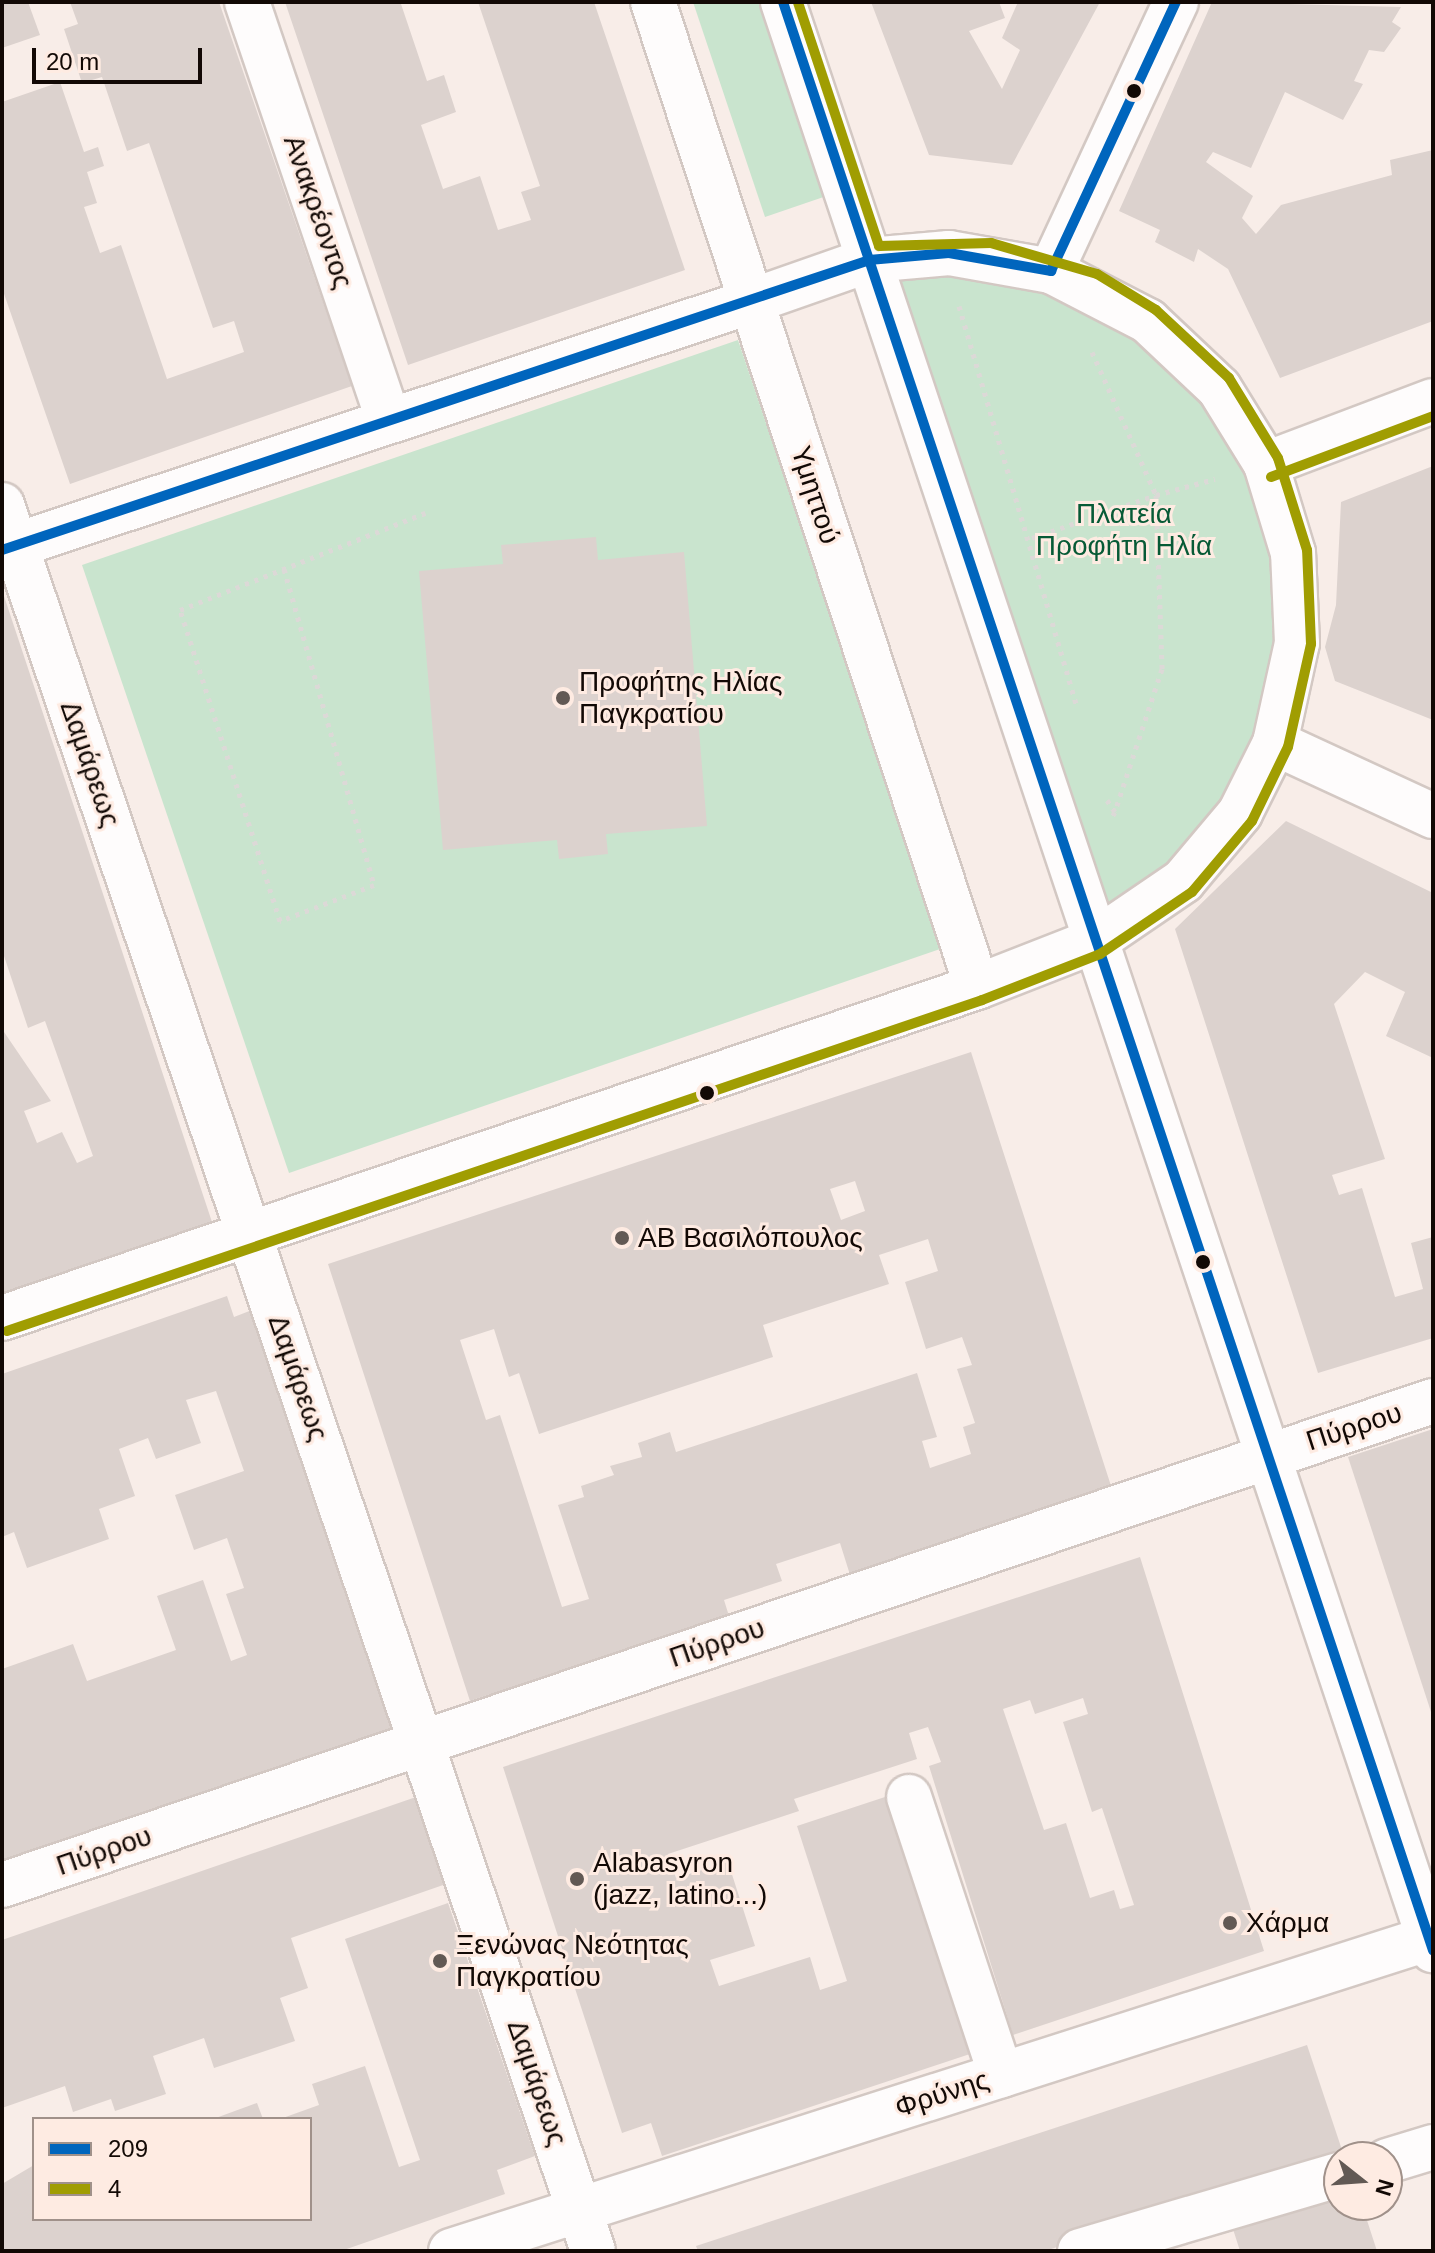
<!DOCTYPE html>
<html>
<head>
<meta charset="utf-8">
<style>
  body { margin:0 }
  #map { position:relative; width:1435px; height:2253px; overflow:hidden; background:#f8ede8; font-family:Helvetica,sans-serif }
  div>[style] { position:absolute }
  .green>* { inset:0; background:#c9e4ce }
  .building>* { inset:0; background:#dcd2ce }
  .path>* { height:5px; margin-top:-2.5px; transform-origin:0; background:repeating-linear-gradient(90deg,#dcd9d7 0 4px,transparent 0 10px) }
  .roads { filter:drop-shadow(2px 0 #d3c8c3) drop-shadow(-2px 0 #d3c8c3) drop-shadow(0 2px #d3c8c3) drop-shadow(0 -2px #d3c8c3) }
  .minor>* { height:44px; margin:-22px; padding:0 22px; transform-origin:22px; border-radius:22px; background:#fefcfc }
  .major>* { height:44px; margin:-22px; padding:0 22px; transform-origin:22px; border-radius:22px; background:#fefcfc }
  .bus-1>* { height:10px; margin:-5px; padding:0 5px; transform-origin:5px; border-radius:5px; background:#0065bd }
  .bus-2>* { height:10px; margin:-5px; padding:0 5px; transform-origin:5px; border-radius:5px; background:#a09d02 }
  .dots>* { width:22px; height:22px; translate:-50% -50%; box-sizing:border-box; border:4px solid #feebe2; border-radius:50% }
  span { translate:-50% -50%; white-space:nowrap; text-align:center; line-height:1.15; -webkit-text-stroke:6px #feebe2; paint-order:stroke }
  .street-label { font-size:28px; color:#120905 }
  .park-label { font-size:28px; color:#075a36 }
  .poi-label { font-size:28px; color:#120905 }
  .left { translate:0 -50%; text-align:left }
  .frame { position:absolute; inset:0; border:4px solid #120905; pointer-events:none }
  .legend { position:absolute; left:32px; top:2117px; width:280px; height:104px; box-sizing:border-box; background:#feebe2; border:2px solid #a0918a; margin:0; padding:10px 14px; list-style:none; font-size:24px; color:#120905 }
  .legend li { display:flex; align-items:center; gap:16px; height:40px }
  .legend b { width:40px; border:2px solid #a0918a }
  .north { position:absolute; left:1323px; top:2141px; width:80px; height:80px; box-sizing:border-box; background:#feebe2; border:2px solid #a0918a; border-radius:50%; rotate:107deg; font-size:22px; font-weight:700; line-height:32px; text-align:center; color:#120905 }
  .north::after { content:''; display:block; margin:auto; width:28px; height:36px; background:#625954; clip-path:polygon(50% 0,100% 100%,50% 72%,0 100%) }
  .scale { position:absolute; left:32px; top:48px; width:170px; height:36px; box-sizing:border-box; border:4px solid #120905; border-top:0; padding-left:10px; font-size:24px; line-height:28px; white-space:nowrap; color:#120905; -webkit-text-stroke:6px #feebe2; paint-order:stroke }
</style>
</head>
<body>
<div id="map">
  <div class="green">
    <i style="clip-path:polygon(693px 2px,781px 2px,844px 190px,765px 217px)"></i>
    <i style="clip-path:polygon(869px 260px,1051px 271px,1219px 388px,1293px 553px,1240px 813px,1095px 941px)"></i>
    <i style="clip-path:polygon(738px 340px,943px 948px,289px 1173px,82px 565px)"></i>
  </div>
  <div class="building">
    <i style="clip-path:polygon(2px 2px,28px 2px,40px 35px,2px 48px)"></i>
    <i style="clip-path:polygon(70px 2px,219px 2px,352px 386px,70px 484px,2px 288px,2px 102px,60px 82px,84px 152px,98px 147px,104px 166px,87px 172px,97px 203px,84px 207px,100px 253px,121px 245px,167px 379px,244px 352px,234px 321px,213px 328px,149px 143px,127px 151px,102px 77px,82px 83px,64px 29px,78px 24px)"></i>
    <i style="clip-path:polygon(285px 2px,406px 2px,401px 4px,427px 81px,444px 75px,456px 112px,421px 125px,443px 189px,480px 176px,498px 230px,531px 220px,521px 192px,540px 186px,478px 2px,594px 2px,685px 270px,408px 365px)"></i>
    <i style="clip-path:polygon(871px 2px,999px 2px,1005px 18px,969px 31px,1002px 89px,1020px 50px,1002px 38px,1018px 2px,1100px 2px,1012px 165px,929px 155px)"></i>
    <i style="clip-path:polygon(1212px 2px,1401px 7px,1392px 22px,1401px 28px,1384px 52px,1369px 50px,1354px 81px,1363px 84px,1343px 120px,1285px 92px,1251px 168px,1213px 152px,1206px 162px,1253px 196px,1242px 218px,1256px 234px,1281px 205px,1392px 175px,1390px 160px,1433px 150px,1433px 321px,1280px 378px,1228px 269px,1198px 249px,1194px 262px,1155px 242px,1160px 230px,1119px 211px)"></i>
    <i style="clip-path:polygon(1433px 466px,1433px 720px,1335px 681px,1325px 647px,1336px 605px,1341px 502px)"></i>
    <i style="clip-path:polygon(596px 537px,598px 560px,684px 552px,707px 826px,606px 834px,608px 854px,559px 859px,557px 840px,443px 850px,419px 571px,503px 564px,501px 545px)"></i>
    <i style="clip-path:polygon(3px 593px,212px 1222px,2px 1293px,2px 1029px,51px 1101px,24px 1111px,37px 1143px,62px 1132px,77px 1163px,93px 1156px,45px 1021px,28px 1028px,2px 950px)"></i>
    <i style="clip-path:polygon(1286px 821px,1433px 893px,1433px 1058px,1386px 1036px,1405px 992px,1365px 972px,1334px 1004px,1385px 1159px,1332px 1175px,1339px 1195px,1362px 1188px,1395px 1297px,1423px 1289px,1411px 1243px,1433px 1237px,1433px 1338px,1318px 1373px,1175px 929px)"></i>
    <i style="clip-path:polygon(evenodd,971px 1052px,1113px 1492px,851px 1578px,840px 1543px,776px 1564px,782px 1581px,724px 1600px,729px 1616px,470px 1701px,328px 1264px,971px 1052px,855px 1181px,865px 1211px,841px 1220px,830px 1189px,855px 1181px,971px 1052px,928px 1239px,938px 1271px,905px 1282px,926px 1349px,962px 1337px,972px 1365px,957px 1369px,975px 1423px,963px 1427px,971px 1454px,930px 1468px,922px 1441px,937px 1437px,917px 1373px,676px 1452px,670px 1432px,638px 1443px,642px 1457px,610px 1466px,614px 1475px,581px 1486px,584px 1497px,558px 1505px,589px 1599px,562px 1607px,500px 1415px,486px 1420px,460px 1340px,494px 1329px,509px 1377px,519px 1373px,539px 1434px,773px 1357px,763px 1325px,889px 1284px,879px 1255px,928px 1239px)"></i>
    <i style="clip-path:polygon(227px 1296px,234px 1317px,252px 1310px,394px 1727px,2px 1863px,2px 1669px,73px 1644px,87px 1681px,176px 1650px,157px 1596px,203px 1580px,231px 1661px,247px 1655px,226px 1594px,244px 1588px,227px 1538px,194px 1550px,175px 1495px,244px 1471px,216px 1391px,186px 1400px,201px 1443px,156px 1459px,148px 1438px,119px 1449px,135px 1496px,99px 1509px,109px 1539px,27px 1568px,14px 1532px,2px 1537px,2px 1374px)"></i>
    <i style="clip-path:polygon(1433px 1429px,1433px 1714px,1432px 1715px,1348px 1457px)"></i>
    <i style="clip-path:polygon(evenodd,1140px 1557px,1264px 1951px,1013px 2035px,929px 1766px,941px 1762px,928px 1727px,909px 1733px,917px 1759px,794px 1799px,799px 1811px,668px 1854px,676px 1878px,728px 1862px,755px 1946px,710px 1960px,719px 1986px,810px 1957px,820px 1990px,847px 1981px,797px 1826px,888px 1796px,973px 2053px,662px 2156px,651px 2123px,622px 2133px,503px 1767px,1140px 1557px,1083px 1698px,1088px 1714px,1063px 1722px,1092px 1812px,1102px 1808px,1134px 1905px,1120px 1909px,1114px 1890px,1090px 1898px,1066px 1823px,1044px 1830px,1003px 1709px,1030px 1700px,1035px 1714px,1083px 1698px)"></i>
    <i style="clip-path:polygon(416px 1797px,446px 1884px,291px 1938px,308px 1988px,280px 1998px,295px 2041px,214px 2068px,204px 2038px,153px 2056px,166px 2094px,115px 2111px,111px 2099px,73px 2112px,65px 2086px,2px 2108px,2px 1940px)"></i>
    <i style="clip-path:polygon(448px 1903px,535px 2156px,497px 2170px,505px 2194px,341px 2251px,2px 2251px,2px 2184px,34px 2165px,34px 2219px,310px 2219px,310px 2119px,280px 2119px,319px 2105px,312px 2084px,365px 2066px,399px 2167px,420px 2160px,345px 1939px)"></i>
    <i style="clip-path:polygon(1307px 2045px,1343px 2153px,1045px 2251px,698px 2251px,696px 2246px)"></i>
    <i style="clip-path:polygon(257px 2103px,263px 2119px,213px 2119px)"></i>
    <i style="clip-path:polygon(1339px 2190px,1339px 2205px,1362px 2205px,1377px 2251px,1240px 2251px,1232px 2226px)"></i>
  </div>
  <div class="path">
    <i style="left:959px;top:306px;width:418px;rotate:73.6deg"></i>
    <i style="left:1092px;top:352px;width:157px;rotate:65.9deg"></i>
    <i style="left:1156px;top:495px;width:61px;rotate:-15.2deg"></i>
    <i style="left:1032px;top:538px;width:131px;rotate:-19.1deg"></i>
    <i style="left:1156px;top:495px;width:174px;rotate:88deg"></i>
    <i style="left:1162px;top:669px;width:150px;rotate:108.3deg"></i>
    <i style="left:284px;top:569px;width:329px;rotate:74.1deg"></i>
    <i style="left:374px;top:885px;width:101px;rotate:159deg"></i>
    <i style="left:280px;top:921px;width:327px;rotate:-107.8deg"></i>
    <i style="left:180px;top:610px;width:264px;rotate:-21.6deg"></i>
    <i style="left:1107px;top:800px;width:14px;rotate:56deg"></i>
    <i style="left:1115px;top:812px;width:7px;rotate:124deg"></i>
  </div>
  <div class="roads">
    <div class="minor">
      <i style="left:247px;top:2px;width:442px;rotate:71.3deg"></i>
      <i style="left:1051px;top:271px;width:297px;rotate:-65.1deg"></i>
      <i style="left:1266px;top:464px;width:178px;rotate:-20.7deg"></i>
      <i style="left:2px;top:505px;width:1843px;rotate:71.3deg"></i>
      <i style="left:2px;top:550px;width:790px;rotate:-18.37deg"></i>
      <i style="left:2px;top:1318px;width:1030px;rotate:-18.75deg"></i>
      <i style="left:909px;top:1797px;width:293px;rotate:71.7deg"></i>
      <i style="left:2px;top:1885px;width:1511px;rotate:-18.69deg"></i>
      <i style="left:1387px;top:2161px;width:48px;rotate:-16.9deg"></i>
      <i style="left:451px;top:2251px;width:1031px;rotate:-17.73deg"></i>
      <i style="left:1080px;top:2251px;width:270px;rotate:-16.4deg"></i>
    </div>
    <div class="major">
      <i style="left:653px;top:2px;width:1037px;rotate:71.79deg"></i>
      <i style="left:977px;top:987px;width:127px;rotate:-21.3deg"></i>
      <i style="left:1095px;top:941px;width:107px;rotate:-34.3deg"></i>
      <i style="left:1183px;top:881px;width:89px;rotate:-50deg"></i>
      <i style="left:1240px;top:813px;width:78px;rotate:-63.4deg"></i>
      <i style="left:1275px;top:743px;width:102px;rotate:-77.6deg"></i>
      <i style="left:1297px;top:643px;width:90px;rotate:-92.5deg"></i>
      <i style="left:1293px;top:553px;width:93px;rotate:-106.9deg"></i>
      <i style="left:1266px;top:464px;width:89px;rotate:-121.7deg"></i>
      <i style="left:1219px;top:388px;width:98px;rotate:-136.7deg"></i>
      <i style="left:1148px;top:321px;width:109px;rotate:-152.7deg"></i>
      <i style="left:1051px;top:271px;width:104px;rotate:-170deg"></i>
      <i style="left:949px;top:253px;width:80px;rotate:175deg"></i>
      <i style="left:869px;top:260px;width:124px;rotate:160.7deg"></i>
      <i style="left:783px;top:2px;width:2054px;rotate:71.55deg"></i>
      <i style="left:1275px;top:743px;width:174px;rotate:24.8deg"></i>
    </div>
  </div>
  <div class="bus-1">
    <i style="left:783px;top:2px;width:2054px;rotate:71.55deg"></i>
    <i style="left:2px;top:550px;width:914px;rotate:-18.49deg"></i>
    <i style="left:869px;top:260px;width:80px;rotate:-5deg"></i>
    <i style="left:949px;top:253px;width:104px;rotate:10deg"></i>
    <i style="left:1051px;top:271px;width:297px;rotate:-65.1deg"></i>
  </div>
  <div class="bus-2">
    <i style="left:1271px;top:477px;width:173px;rotate:-20.6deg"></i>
    <i style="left:7px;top:1331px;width:1030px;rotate:-18.75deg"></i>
    <i style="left:982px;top:1000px;width:127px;rotate:-21.3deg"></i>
    <i style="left:1100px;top:954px;width:111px;rotate:-34deg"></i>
    <i style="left:1192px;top:892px;width:93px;rotate:-49.8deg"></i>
    <i style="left:1252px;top:821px;width:82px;rotate:-64.1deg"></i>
    <i style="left:1288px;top:747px;width:106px;rotate:-77.4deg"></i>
    <i style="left:1311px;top:644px;width:94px;rotate:-92.4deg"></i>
    <i style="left:1307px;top:550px;width:96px;rotate:-107.5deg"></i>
    <i style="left:1278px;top:458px;width:94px;rotate:-121.5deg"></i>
    <i style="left:1229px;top:378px;width:100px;rotate:-137deg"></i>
    <i style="left:1156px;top:310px;width:69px;rotate:-148.6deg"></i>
    <i style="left:1097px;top:274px;width:110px;rotate:-163.7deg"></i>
    <i style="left:991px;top:243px;width:112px;rotate:178.5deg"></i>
    <i style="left:879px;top:246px;width:257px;rotate:-108.4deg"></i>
  </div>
  <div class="dots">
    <i style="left:1134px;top:91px;background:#120905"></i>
    <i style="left:563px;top:698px;background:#625954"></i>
    <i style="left:707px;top:1093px;background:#120905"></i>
    <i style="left:622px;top:1238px;background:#625954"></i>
    <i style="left:1203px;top:1262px;background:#120905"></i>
    <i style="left:577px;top:1879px;background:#625954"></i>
    <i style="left:1230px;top:1923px;background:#625954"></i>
    <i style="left:440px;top:1961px;background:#625954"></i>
  </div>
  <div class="street-label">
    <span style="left:318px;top:212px;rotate:71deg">Ανακρέοντος</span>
    <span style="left:815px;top:495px;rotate:72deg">Υμηττού</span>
    <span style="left:90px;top:764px;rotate:71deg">Δαμάρεως</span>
    <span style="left:298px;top:1378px;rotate:71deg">Δαμάρεως</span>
    <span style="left:1354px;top:1427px;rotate:-18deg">Πύρρου</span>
    <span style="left:717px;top:1643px;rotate:-19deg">Πύρρου</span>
    <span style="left:104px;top:1851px;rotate:-19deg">Πύρρου</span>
    <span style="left:537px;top:2083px;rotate:71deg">Δαμάρεως</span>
    <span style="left:942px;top:2094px;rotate:-18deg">Φρύνης</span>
  </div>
  <div class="park-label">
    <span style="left:1124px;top:530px">Πλατεία<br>Προφήτη Ηλία</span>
  </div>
  <div class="poi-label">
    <span class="left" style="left:579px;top:698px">Προφήτης Ηλίας<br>Παγκρατίου</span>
    <span class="left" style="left:638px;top:1238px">ΑΒ Βασιλόπουλος</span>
    <span class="left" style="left:593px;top:1879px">Alabasyron<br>(jazz, latino...)</span>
    <span class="left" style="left:1246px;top:1923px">Χάρμα</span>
    <span class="left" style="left:456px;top:1961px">Ξενώνας Νεότητας<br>Παγκρατίου</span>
  </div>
  <div class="frame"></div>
  <ul class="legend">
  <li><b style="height:10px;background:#0065bd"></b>209</li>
  <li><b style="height:10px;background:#a09d02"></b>4</li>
  </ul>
  <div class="north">N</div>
  <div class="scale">20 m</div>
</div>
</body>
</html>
